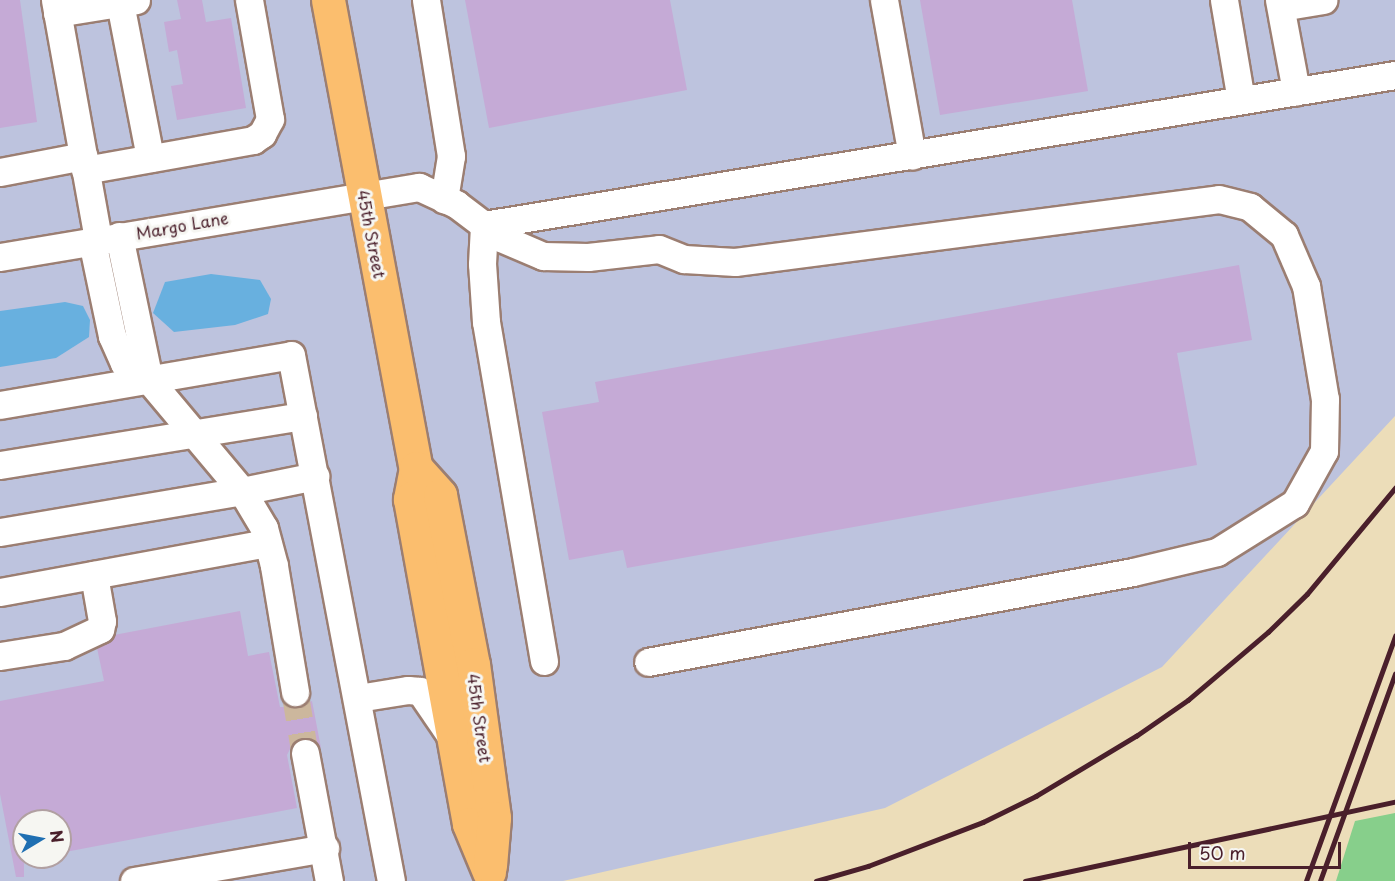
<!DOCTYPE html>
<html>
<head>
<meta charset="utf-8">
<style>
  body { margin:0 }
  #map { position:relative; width:1395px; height:881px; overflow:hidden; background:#ecddb9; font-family:"Playpen Sans",sans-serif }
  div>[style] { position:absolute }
  .industrial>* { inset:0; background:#bdc3de }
  .green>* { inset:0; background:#87cf8b }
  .water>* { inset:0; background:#68b0df }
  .building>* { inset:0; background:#c5aad6 }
  .minor-tunnel>* { height:27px; margin-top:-13.5px; transform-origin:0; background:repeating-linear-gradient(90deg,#ccb79d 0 27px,transparent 0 41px) }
  .roads { filter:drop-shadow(2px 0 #9b7e72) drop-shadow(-2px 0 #9b7e72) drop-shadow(0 2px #9b7e72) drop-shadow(0 -2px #9b7e72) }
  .minor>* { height:27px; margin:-13.5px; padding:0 13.5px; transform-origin:13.5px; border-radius:13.5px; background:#fff }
  .major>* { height:33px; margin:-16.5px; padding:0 16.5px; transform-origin:16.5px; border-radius:16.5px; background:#fbbe6e }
  .rail>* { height:4.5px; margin:-2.25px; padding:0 2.25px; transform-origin:2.25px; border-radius:2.25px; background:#4a1f2b }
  span { translate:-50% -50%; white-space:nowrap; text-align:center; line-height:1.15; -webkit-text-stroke:6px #f6f6f2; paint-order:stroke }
  .street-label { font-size:16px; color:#4a1f2b }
  .north { position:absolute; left:12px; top:809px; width:60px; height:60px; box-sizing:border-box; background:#f6f6f2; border:2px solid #b1a0a2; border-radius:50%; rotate:80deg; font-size:16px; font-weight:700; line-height:24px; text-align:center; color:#4a1f2b }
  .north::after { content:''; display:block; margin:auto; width:21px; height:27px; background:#1f6fb2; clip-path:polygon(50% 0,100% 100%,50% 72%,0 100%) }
  .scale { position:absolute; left:1188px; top:842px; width:153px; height:27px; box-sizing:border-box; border:3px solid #4a1f2b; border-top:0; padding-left:8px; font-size:18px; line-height:21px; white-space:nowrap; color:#4a1f2b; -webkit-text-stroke:4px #f6f6f2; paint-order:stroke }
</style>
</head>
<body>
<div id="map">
  <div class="industrial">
    <i style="clip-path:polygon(evenodd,0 0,1395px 0,1395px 416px,1162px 667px,885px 808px,563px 881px,0 881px,0 0,24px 821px,60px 821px,60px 857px,24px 857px,24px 821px)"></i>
  </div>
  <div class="green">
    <i style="clip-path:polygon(1395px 813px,1395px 881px,1336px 881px,1355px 821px)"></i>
  </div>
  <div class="water">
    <i style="clip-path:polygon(211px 274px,260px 280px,271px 299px,268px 314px,235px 325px,174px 332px,153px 313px,165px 282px)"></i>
    <i style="clip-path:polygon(65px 302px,83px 306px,90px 320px,89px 337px,56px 358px,0 367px,0 311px)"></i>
  </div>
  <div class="building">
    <i style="clip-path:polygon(0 0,20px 0,37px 122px,0 128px)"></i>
    <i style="clip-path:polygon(177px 0,202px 0,206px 22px,231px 18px,246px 108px,177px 120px,171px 86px,183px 84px,177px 50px,169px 52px,164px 22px,181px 19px)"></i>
    <i style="clip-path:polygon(465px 0,670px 0,687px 90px,489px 128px)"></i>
    <i style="clip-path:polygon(920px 0,1072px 0,1088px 91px,940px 115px)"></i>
    <i style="clip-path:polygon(1239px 265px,1252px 340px,1177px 353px,1197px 465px,627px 568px,623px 550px,569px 560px,542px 412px,599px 402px,595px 382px)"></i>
    <i style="clip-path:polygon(240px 611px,248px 656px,269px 652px,280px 707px,298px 707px,312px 701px,321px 748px,311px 738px,302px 738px,294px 741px,287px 755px,297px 808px,60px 853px,60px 821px,24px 821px,24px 877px,16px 877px,0 794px,0 701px,104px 681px,97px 648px,114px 635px)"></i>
  </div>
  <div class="minor-tunnel">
    <i style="left:295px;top:692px;width:62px;rotate:80.7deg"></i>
  </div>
  <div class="roads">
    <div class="minor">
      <i style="left:55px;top:0;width:244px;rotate:79.8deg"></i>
      <i style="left:426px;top:0;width:158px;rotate:80.9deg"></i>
      <i style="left:451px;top:156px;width:44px;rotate:99.2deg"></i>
      <i style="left:884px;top:0;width:158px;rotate:79.8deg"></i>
      <i style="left:1224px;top:0;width:101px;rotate:80.4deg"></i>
      <i style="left:1279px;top:0;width:93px;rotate:79.4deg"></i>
      <i style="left:120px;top:3px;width:158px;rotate:79deg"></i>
      <i style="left:1281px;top:7px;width:43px;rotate:-9.5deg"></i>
      <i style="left:57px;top:13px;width:80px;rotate:-9.3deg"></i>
      <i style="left:85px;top:170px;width:171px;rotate:-10.1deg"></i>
      <i style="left:253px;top:140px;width:11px;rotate:-34deg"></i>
      <i style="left:262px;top:134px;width:17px;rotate:-62deg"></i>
      <i style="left:270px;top:119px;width:121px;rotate:-100deg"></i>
      <i style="left:0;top:172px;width:85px;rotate:-10.9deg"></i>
      <i style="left:119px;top:236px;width:147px;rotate:78.2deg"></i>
      <i style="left:92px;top:241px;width:97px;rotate:78.1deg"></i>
      <i style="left:112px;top:336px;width:30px;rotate:66deg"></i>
      <i style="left:124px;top:363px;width:30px;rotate:34deg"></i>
      <i style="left:149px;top:380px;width:145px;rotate:50deg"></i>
      <i style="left:242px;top:491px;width:43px;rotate:59.3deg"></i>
      <i style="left:264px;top:528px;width:39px;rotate:75deg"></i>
      <i style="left:274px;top:566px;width:128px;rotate:80.5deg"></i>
      <i style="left:0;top:257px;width:425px;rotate:-9.5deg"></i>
      <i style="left:419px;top:187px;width:41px;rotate:24.7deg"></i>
      <i style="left:456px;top:204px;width:56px;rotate:37.1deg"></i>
      <i style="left:501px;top:238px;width:46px;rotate:23.2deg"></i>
      <i style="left:543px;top:256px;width:45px;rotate:1.3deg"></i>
      <i style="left:588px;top:257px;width:71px;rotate:-6.4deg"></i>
      <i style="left:659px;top:249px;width:27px;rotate:22deg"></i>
      <i style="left:684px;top:259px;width:51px;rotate:3.4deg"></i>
      <i style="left:735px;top:262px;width:488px;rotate:-7.4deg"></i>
      <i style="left:1219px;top:199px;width:32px;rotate:14deg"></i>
      <i style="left:1250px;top:207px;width:44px;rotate:39.5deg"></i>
      <i style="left:1284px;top:235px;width:56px;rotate:66.7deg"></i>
      <i style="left:1306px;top:286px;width:115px;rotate:80.5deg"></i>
      <i style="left:1325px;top:399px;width:52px;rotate:91.1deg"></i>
      <i style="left:1324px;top:451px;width:60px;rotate:119.1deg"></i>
      <i style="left:1295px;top:503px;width:92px;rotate:147.9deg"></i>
      <i style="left:1217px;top:552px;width:86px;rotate:166.6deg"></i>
      <i style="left:1133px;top:572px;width:493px;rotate:169.5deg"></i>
      <i style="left:0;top:405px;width:295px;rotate:-9.7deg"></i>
      <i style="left:291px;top:355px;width:535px;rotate:79.24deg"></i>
      <i style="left:0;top:465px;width:307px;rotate:-9.2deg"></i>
      <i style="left:0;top:532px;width:245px;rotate:-9.6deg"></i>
      <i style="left:242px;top:491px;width:75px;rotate:-11.6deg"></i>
      <i style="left:0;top:592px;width:272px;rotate:-10.4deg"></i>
      <i style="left:0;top:656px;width:65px;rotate:-8.9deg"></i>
      <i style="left:64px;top:646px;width:40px;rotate:-25deg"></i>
      <i style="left:100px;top:629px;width:8px;rotate:-76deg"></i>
      <i style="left:102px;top:621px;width:47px;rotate:-99.9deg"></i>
      <i style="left:544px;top:661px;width:344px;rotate:-99.7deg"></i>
      <i style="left:486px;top:322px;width:58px;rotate:-93.9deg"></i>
      <i style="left:482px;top:264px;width:39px;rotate:-87deg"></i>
      <i style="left:484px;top:225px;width:923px;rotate:-9.35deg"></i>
      <i style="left:358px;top:698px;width:51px;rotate:-9.1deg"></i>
      <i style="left:408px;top:690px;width:12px;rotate:5deg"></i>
      <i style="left:420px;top:691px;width:53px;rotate:55.7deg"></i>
      <i style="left:305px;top:753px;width:130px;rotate:79.4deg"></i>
      <i style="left:134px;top:881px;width:194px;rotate:-9.8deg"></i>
    </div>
    <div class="major">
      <i style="left:328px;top:0;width:476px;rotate:79.4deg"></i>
      <i style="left:416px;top:468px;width:32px;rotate:101deg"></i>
      <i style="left:410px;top:499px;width:330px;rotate:79.7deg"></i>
      <i style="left:469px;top:824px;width:52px;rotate:67.4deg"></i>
      <i style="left:416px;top:468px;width:36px;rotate:48deg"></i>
      <i style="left:440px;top:495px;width:172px;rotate:79deg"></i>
      <i style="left:473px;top:664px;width:155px;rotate:82.2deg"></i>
      <i style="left:494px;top:818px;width:48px;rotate:94.8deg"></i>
    </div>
  </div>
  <div class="rail">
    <i style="left:816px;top:881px;width:54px;rotate:-16.1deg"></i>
    <i style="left:868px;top:866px;width:123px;rotate:-20.9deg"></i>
    <i style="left:983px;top:822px;width:59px;rotate:-26.1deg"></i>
    <i style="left:1036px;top:796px;width:117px;rotate:-31deg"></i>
    <i style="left:1136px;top:736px;width:63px;rotate:-34.7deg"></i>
    <i style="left:1188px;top:700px;width:105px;rotate:-40.4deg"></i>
    <i style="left:1268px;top:632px;width:54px;rotate:-44.3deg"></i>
    <i style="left:1307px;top:594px;width:138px;rotate:-50.3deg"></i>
    <i style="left:1025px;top:881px;width:378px;rotate:-12.1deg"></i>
    <i style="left:1306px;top:881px;width:261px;rotate:-70deg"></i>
    <i style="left:1320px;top:881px;width:220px;rotate:-70.1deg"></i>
  </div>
  <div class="street-label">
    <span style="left:182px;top:225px;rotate:-10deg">Margo Lane</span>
    <span style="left:372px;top:234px;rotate:79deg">45th Street</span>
    <span style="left:480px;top:718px;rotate:82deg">45th Street</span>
  </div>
  <div class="north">N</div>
  <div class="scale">50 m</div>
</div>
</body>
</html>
